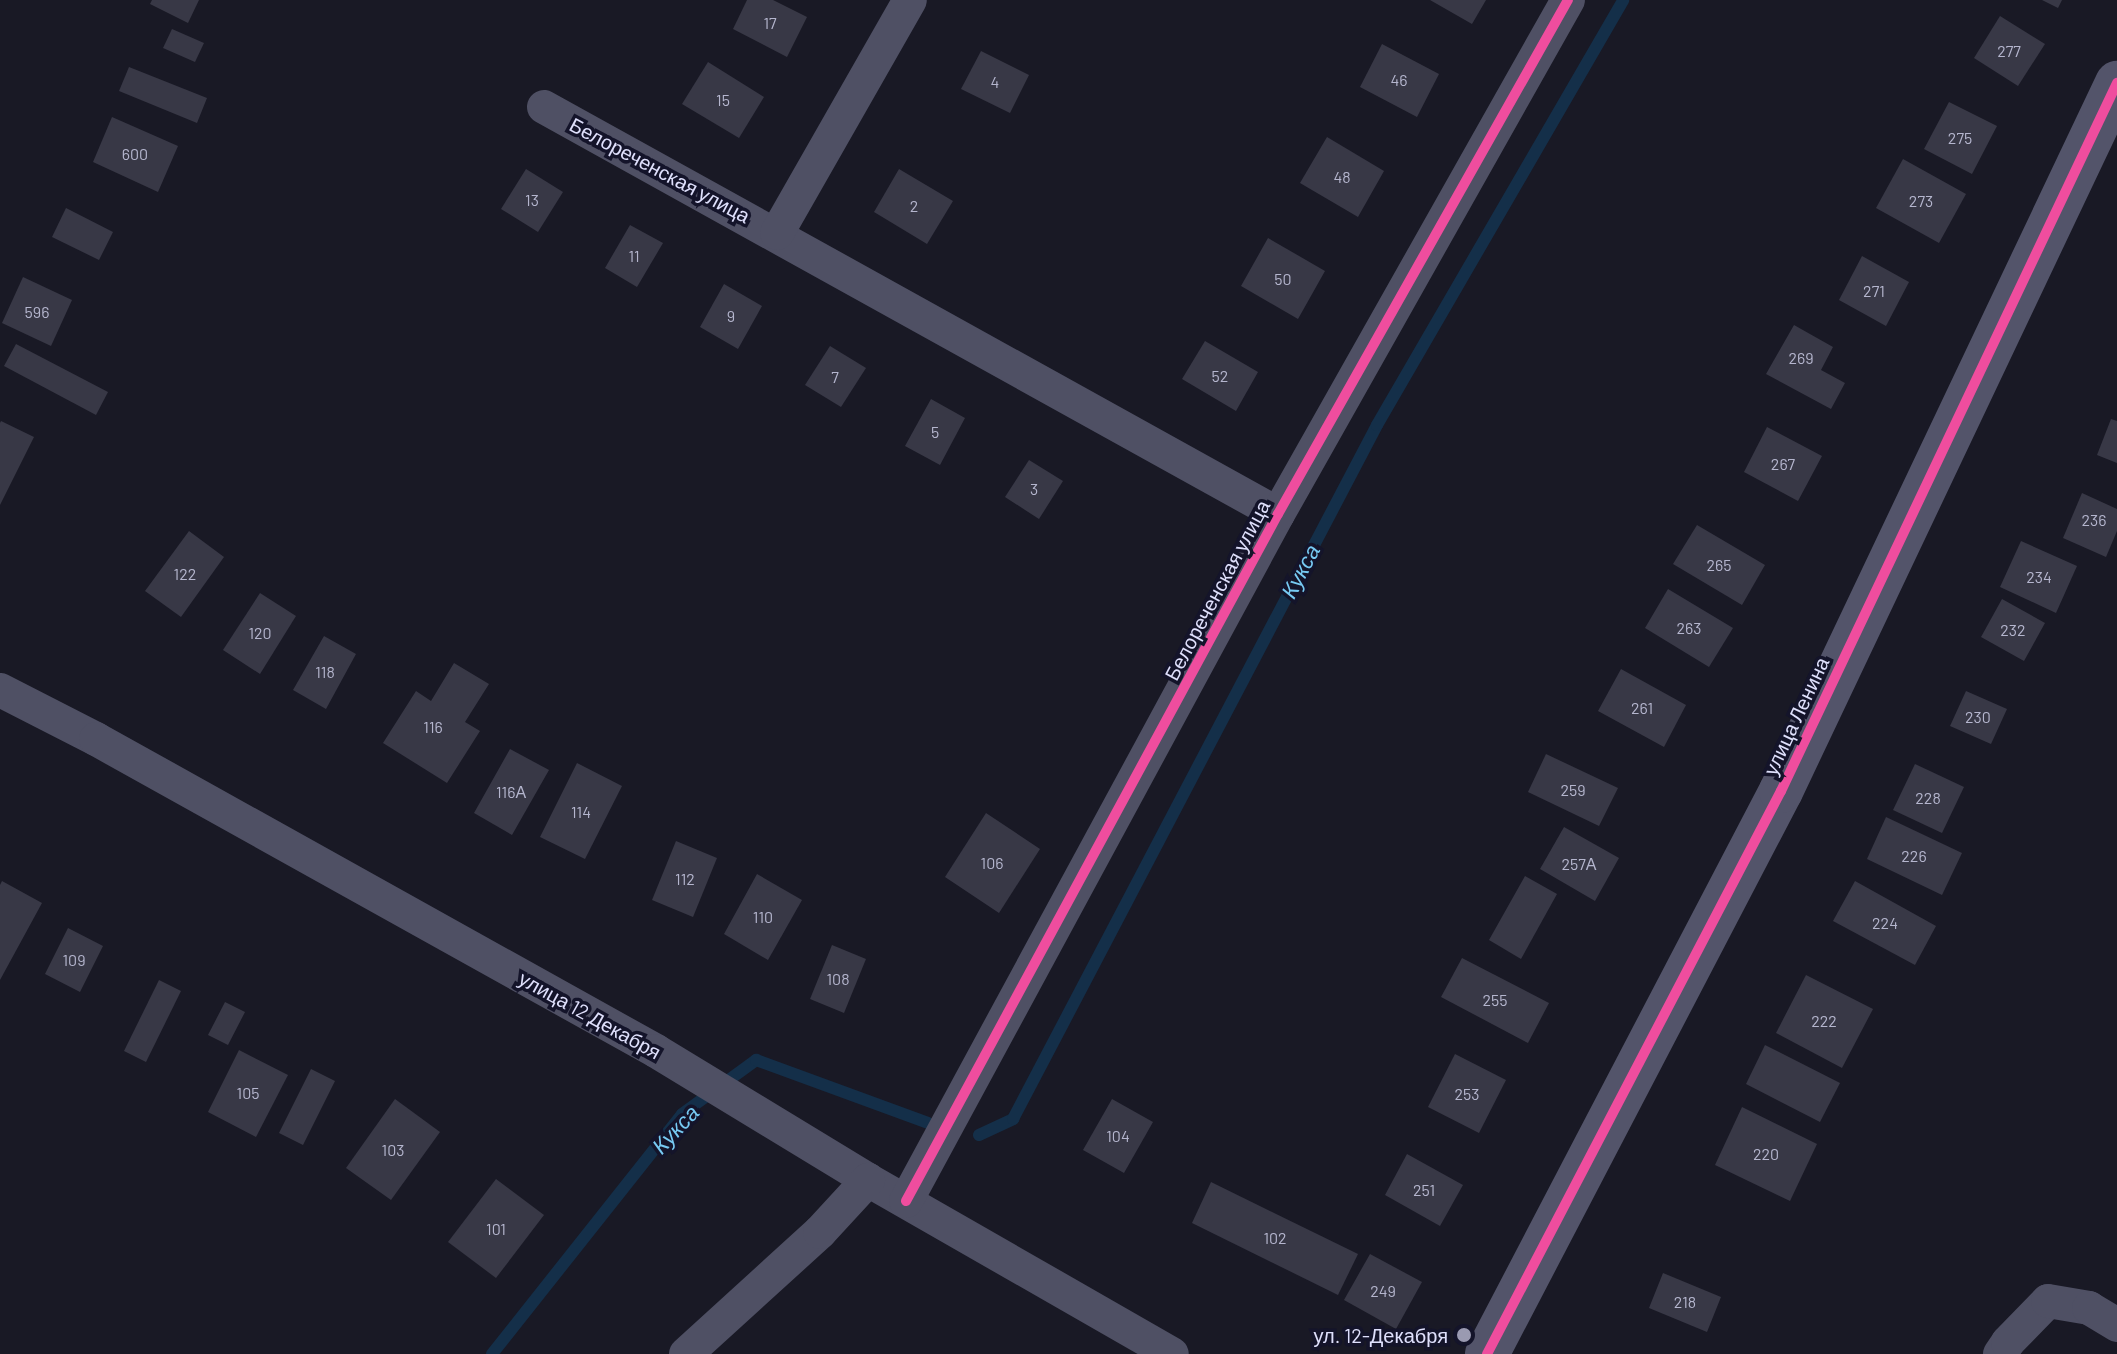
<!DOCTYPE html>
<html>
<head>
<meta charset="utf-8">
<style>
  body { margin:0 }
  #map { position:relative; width:2117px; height:1354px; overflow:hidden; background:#191925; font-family:Barlow,sans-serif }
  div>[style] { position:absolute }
  .stream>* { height:12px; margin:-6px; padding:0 6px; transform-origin:6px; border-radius:6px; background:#142f49 }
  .building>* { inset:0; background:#383846 }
  .street>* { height:34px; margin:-17px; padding:0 17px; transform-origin:17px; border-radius:17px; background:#4f5064 }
  .secondary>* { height:44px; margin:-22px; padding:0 22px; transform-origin:22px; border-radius:22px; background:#53546a }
  .cycleway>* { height:10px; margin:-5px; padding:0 5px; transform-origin:5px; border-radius:5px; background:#ef4d9e }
  .dots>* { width:22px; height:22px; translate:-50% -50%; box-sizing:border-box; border:4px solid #14142a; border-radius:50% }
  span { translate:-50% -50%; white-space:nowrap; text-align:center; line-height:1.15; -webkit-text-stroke:7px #14142a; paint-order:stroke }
  .number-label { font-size:16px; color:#b5b6ce }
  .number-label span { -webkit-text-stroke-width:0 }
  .street-label { font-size:20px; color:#dfe0fc }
  .poi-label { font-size:20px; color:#dfe0fc }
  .right { translate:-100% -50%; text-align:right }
  .water-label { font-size:22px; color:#77caf3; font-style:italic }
</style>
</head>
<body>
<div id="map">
  <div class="stream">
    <i style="left:979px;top:1135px;width:38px;rotate:-25deg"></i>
    <i style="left:1013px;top:1119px;width:784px;rotate:-62.32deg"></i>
    <i style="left:1377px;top:425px;width:491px;rotate:-59.9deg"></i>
    <i style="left:492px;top:1354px;width:306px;rotate:-51.6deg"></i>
    <i style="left:682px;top:1114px;width:92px;rotate:-36.1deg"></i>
    <i style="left:756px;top:1060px;width:183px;rotate:20.1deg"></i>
  </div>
  <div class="building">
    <i style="clip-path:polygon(152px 0,199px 0,188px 23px,150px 4px)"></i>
    <i style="clip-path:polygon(747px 0,773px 0,807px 17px,787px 57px,733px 29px)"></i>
    <i style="clip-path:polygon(1430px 0,1486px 0,1472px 24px)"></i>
    <i style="clip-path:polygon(2042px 0,2062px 0,2058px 8px)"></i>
    <i style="clip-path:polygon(2000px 16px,2045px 44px,2018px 86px,1974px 58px)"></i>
    <i style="clip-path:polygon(172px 29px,204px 43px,195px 62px,163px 48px)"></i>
    <i style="clip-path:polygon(1382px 44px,1439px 74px,1417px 117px,1360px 87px)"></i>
    <i style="clip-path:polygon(981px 51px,1029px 75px,1010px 113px,961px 89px)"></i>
    <i style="clip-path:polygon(708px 62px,764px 97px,739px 138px,682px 104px)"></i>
    <i style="clip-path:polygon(129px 67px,207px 98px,197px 123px,119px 91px)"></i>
    <i style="clip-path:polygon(1949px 102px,1997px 126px,1972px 174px,1924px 149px)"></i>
    <i style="clip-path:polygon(112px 117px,178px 146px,158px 192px,93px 162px)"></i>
    <i style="clip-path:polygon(1327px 137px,1384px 171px,1358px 217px,1300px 183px)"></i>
    <i style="clip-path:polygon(1903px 159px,1966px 194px,1939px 243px,1876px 208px)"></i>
    <i style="clip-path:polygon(526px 169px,563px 192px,538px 232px,501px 209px)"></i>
    <i style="clip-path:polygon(899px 169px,953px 201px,927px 244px,874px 212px)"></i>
    <i style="clip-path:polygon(66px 208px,113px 232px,99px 260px,52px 237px)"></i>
    <i style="clip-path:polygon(630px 225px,663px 243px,637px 287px,605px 268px)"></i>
    <i style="clip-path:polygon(1268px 238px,1325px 271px,1298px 319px,1241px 286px)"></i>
    <i style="clip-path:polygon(1862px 256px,1909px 282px,1886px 326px,1839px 300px)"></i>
    <i style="clip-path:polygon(23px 277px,72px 300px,51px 346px,2px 323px)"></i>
    <i style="clip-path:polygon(724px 284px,762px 306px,738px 349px,700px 327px)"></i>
    <i style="clip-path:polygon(1794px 325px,1833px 347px,1821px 370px,1845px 383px,1831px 409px,1766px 374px)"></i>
    <i style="clip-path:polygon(1205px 341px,1258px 372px,1236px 411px,1182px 379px)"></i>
    <i style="clip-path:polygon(16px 344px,108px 392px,96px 415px,4px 366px)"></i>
    <i style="clip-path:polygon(830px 346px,866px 368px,841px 407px,805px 385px)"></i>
    <i style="clip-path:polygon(931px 399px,965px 418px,940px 465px,905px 446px)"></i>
    <i style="clip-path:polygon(2111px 419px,2117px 421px,2117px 463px,2097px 455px)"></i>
    <i style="clip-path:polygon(1px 421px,34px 437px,0 505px,0 423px)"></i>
    <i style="clip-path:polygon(1767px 427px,1822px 456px,1798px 501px,1744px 472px)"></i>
    <i style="clip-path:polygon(1029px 460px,1063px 481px,1039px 519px,1005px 497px)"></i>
    <i style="clip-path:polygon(2082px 493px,2117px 509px,2117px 531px,2106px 557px,2063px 538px)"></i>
    <i style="clip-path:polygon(1697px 525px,1765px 565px,1742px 605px,1673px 564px)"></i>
    <i style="clip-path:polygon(189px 531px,224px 557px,181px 617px,145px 591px)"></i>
    <i style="clip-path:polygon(2021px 541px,2077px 566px,2056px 613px,2000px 587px)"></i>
    <i style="clip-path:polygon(1668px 589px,1733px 628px,1709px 667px,1645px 628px)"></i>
    <i style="clip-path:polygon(260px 593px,296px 616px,260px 674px,223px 650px)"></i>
    <i style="clip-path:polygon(2002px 599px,2045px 623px,2024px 661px,1981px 637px)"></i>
    <i style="clip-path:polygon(324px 636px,356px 654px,326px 709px,293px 690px)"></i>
    <i style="clip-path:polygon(454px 663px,489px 684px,465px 722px,480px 731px,447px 783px,383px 743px,416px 691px,431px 701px)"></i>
    <i style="clip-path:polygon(1621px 669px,1686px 705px,1664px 747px,1598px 711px)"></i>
    <i style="clip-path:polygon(1966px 691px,2007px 709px,1991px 744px,1950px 726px)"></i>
    <i style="clip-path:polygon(510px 749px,549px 770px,512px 835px,474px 813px)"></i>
    <i style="clip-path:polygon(1546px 754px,1618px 788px,1599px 826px,1528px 792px)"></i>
    <i style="clip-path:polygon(577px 763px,622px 786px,585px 859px,540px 837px)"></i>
    <i style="clip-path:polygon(1915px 764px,1964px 787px,1942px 833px,1893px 810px)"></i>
    <i style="clip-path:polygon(986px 813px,1040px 849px,999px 913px,945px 877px)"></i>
    <i style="clip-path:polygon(1886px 817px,1962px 853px,1942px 895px,1867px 859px)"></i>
    <i style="clip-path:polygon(1564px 827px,1619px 858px,1595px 901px,1540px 869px)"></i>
    <i style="clip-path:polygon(676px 841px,717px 858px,693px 917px,652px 900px)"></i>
    <i style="clip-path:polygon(757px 874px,802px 900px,768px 960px,724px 934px)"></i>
    <i style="clip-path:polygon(1525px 876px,1557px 894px,1521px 959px,1489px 940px)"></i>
    <i style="clip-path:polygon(2px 881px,42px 903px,0 980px,0 885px)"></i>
    <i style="clip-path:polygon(1855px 881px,1936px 926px,1915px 965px,1833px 921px)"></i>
    <i style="clip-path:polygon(68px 928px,103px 946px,80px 992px,45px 974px)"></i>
    <i style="clip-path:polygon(832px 945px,866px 959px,844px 1013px,810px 999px)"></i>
    <i style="clip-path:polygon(1462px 958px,1549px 1003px,1528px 1043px,1441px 997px)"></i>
    <i style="clip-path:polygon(1806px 975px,1873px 1009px,1842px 1068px,1776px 1033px)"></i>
    <i style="clip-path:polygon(159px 980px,181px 991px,146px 1062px,124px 1051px)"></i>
    <i style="clip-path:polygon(225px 1002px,245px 1012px,228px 1045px,208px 1035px)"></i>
    <i style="clip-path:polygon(1765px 1045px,1840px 1083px,1820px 1122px,1746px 1084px)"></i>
    <i style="clip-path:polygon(239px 1050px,288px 1075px,256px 1137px,208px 1112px)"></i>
    <i style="clip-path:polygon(1455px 1054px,1506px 1080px,1479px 1133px,1428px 1107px)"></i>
    <i style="clip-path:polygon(311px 1069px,335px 1081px,303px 1145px,279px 1133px)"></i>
    <i style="clip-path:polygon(395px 1099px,440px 1132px,391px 1200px,346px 1168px)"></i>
    <i style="clip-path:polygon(1112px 1099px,1153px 1122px,1124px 1173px,1083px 1150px)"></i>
    <i style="clip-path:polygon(1742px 1107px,1817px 1144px,1790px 1201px,1715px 1165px)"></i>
    <i style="clip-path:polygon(1407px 1154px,1463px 1185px,1440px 1226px,1385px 1195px)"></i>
    <i style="clip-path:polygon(496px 1179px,544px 1215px,496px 1278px,448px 1242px)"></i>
    <i style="clip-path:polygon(1211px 1182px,1358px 1254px,1338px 1295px,1192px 1223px)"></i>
    <i style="clip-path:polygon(1370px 1254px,1422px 1282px,1396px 1329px,1344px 1300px)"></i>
    <i style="clip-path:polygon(1663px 1273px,1721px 1297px,1707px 1332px,1649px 1308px)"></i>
  </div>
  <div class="street">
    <i style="left:544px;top:107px;width:839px;rotate:29.01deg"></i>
    <i style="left:777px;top:233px;width:268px;rotate:-60.3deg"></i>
    <i style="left:0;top:690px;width:108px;rotate:27deg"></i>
    <i style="left:96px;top:739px;width:641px;rotate:29.12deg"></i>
    <i style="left:656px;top:1051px;width:248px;rotate:31.3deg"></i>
    <i style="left:868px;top:1180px;width:350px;rotate:29.8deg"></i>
    <i style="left:906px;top:1201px;width:781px;rotate:-61.57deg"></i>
    <i style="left:1278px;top:514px;width:590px;rotate:-60.57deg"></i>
    <i style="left:686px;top:1354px;width:181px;rotate:-42.3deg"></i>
    <i style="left:820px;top:1232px;width:71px;rotate:-47.3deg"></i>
    <i style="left:2000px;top:1354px;width:14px;rotate:-56deg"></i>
    <i style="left:2008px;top:1342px;width:57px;rotate:-45.7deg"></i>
    <i style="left:2048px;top:1301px;width:42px;rotate:9.7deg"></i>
    <i style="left:2089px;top:1308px;width:33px;rotate:31deg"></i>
  </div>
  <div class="secondary">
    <i style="left:1487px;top:1354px;width:635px;rotate:-62.43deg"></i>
    <i style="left:1781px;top:791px;width:784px;rotate:-64.61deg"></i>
  </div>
  <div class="cycleway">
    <i style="left:906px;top:1201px;width:781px;rotate:-61.57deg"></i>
    <i style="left:1278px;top:514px;width:590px;rotate:-60.57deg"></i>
    <i style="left:1487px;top:1354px;width:635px;rotate:-62.43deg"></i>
    <i style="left:1781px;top:791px;width:784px;rotate:-64.61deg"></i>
  </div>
  <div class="dots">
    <i style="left:1464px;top:1335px;background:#9a9ab1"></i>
  </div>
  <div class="number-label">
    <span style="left:770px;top:23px">17</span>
    <span style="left:2009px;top:51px">277</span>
    <span style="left:1399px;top:80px">46</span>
    <span style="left:995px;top:82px">4</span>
    <span style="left:723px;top:100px">15</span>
    <span style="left:1960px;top:138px">275</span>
    <span style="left:135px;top:154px">600</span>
    <span style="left:1342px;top:177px">48</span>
    <span style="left:532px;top:200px">13</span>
    <span style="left:1921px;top:201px">273</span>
    <span style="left:914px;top:206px">2</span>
    <span style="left:634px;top:256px">11</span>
    <span style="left:1283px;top:279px">50</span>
    <span style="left:1874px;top:291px">271</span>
    <span style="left:37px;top:312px">596</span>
    <span style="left:731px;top:316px">9</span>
    <span style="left:1801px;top:358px">269</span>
    <span style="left:1220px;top:376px">52</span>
    <span style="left:835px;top:377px">7</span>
    <span style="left:935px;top:432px">5</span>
    <span style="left:1783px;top:464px">267</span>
    <span style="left:1034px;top:489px">3</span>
    <span style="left:2094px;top:520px">236</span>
    <span style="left:1719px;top:565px">265</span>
    <span style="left:185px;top:574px">122</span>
    <span style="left:2039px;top:577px">234</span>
    <span style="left:1689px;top:628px">263</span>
    <span style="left:2013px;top:630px">232</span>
    <span style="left:260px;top:633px">120</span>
    <span style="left:325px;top:672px">118</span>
    <span style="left:1642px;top:708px">261</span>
    <span style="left:1978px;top:717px">230</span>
    <span style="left:433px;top:727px">116</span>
    <span style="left:1573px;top:790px">259</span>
    <span style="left:511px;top:792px">116А</span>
    <span style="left:1928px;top:798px">228</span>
    <span style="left:581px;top:812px">114</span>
    <span style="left:1914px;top:856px">226</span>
    <span style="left:992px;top:863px">106</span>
    <span style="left:1579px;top:864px">257А</span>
    <span style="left:685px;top:879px">112</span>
    <span style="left:763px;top:917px">110</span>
    <span style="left:1885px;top:923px">224</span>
    <span style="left:74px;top:960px">109</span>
    <span style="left:838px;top:979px">108</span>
    <span style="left:1495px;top:1000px">255</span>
    <span style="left:1824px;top:1021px">222</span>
    <span style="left:248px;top:1093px">105</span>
    <span style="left:1467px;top:1094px">253</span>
    <span style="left:1118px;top:1136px">104</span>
    <span style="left:393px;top:1150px">103</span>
    <span style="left:1766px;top:1154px">220</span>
    <span style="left:1424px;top:1190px">251</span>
    <span style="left:496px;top:1229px">101</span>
    <span style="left:1275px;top:1238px">102</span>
    <span style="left:1383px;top:1291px">249</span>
    <span style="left:1685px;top:1302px">218</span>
  </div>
  <div class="street-label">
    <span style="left:660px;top:170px;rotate:28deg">Белореченская улица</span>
    <span style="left:1217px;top:590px;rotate:-62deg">Белореченская улица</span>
    <span style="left:1796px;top:716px;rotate:-65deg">улица Ленина</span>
    <span style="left:590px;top:1015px;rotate:29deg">улица 12 Декабря</span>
  </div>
  <div class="poi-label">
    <span class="right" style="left:1448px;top:1335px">ул. 12-Декабря</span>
  </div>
  <div class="water-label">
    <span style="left:1300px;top:571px;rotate:-62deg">Кукса</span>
    <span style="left:675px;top:1129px;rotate:-47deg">Кукса</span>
  </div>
</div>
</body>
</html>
